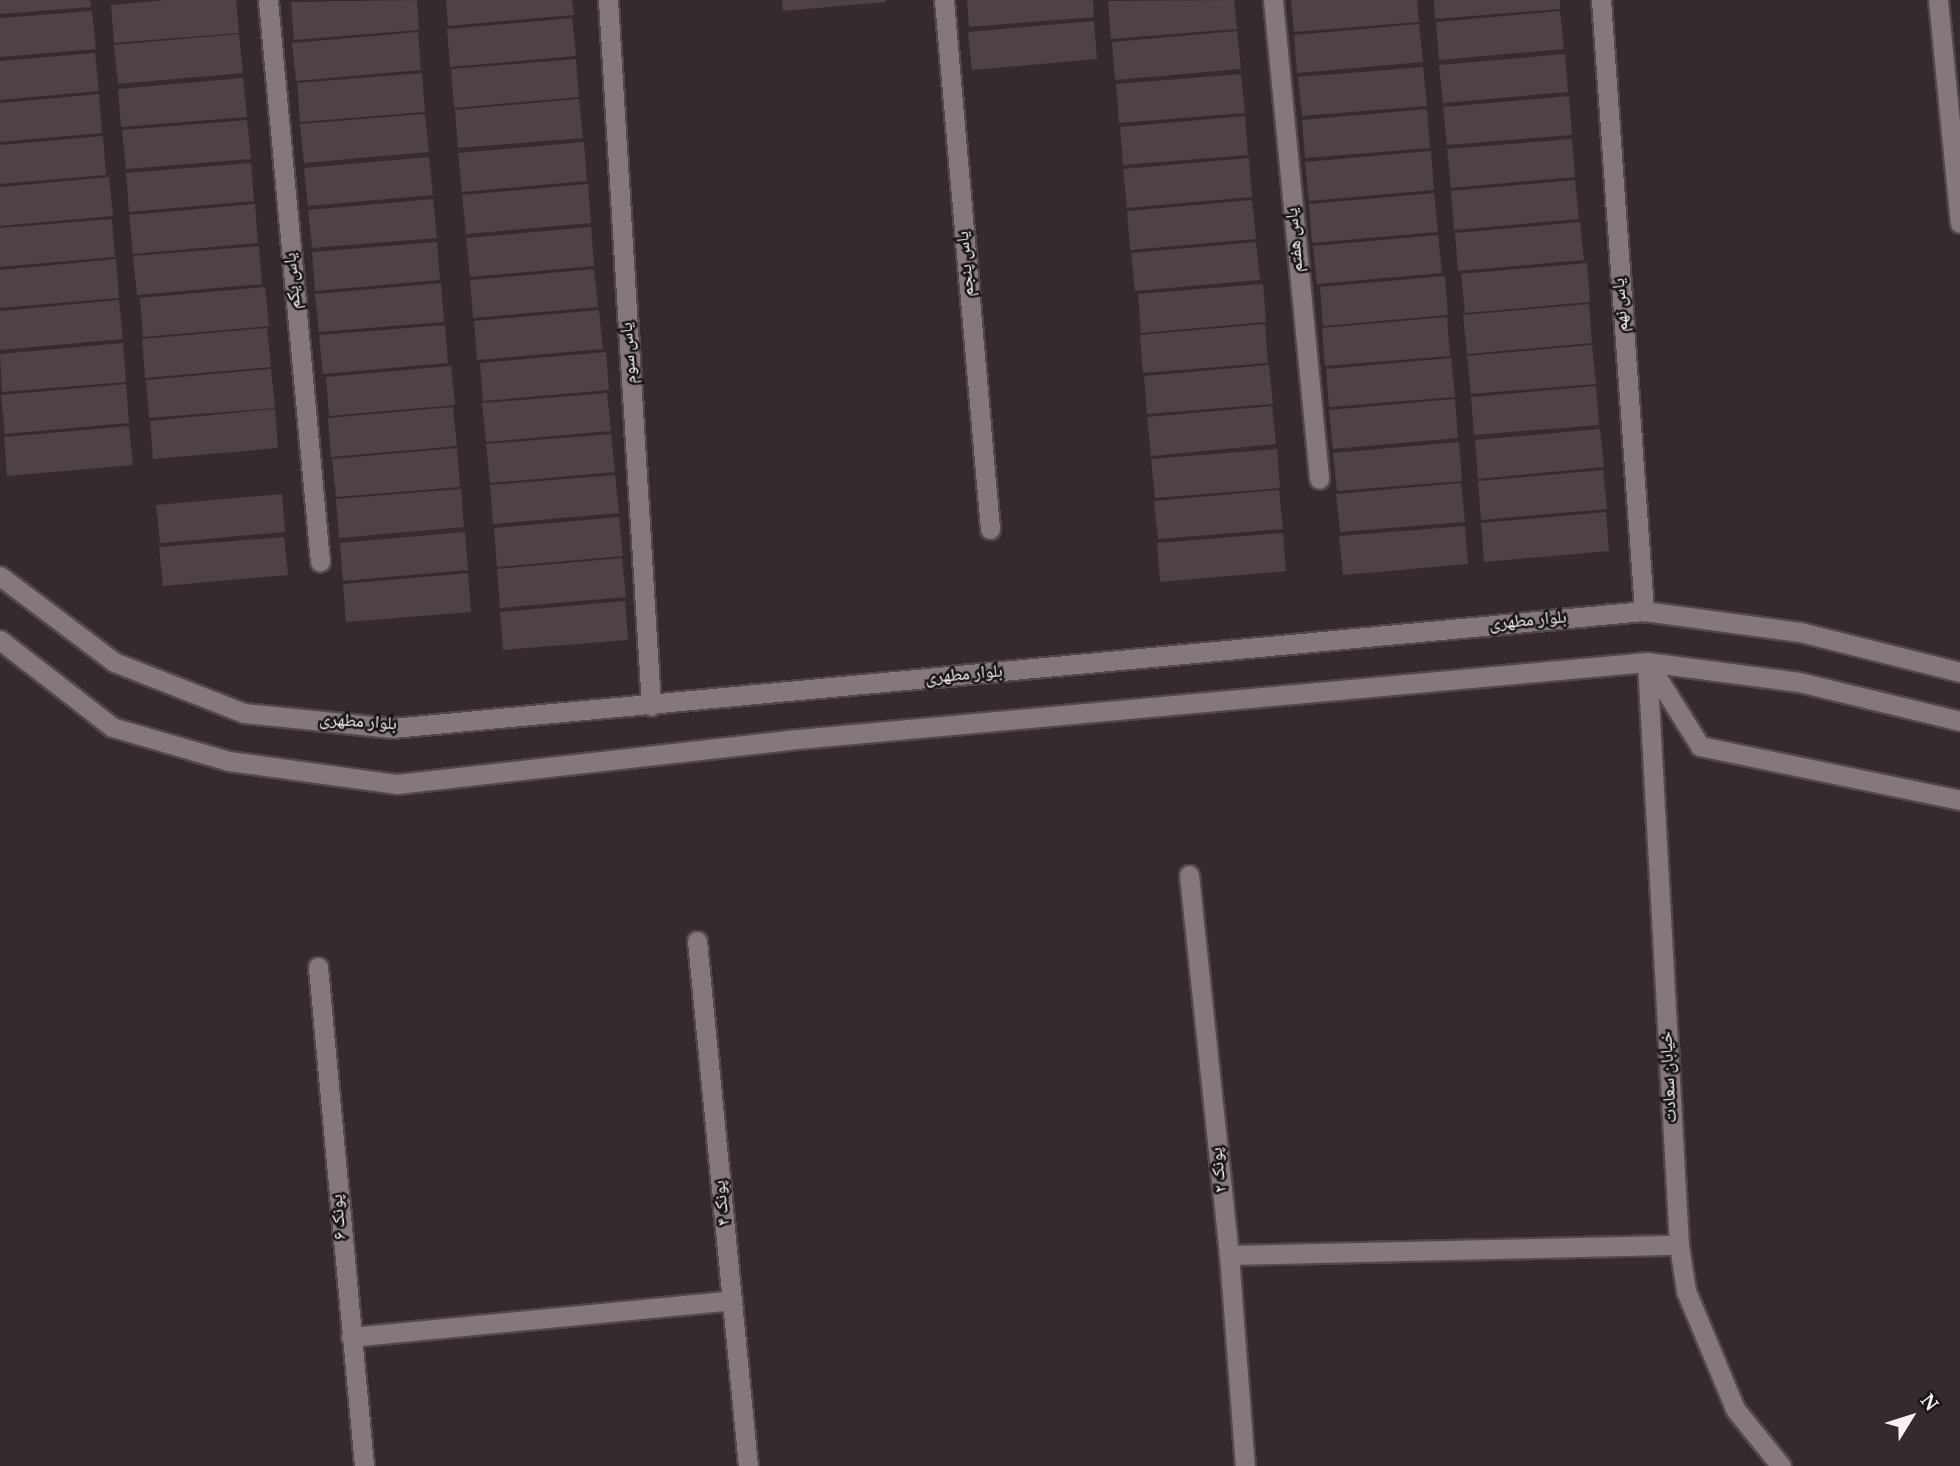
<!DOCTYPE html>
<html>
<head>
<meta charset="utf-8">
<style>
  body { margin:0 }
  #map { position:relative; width:1960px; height:1466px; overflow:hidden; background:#352a2e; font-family:Georgia,"Noto Naskh Arabic",serif }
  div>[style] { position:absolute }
  .building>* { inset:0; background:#4e4247 }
  .roads { filter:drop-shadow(2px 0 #52484b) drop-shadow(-2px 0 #52484b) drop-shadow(0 2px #52484b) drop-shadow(0 -2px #52484b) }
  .minor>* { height:19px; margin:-9.5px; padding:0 9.5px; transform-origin:9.5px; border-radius:9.5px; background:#85787d }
  .secondary>* { height:19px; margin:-9.5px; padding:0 9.5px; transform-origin:9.5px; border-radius:9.5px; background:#85787d }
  span { translate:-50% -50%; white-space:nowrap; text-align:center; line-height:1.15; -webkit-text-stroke:5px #191416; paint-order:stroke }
  .street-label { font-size:18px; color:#f9f1f4 }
  .north { position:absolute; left:1876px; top:1382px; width:70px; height:70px; -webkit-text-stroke:5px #191416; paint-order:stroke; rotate:52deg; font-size:19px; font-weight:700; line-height:28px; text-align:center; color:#f9f1f4 }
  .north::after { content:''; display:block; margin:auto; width:24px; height:32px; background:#f9f1f4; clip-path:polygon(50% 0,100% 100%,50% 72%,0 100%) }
</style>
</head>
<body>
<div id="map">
  <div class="building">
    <i style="clip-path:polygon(0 0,90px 0,91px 7px,0 14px)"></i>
    <i style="clip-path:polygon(166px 0,236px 0,239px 33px,114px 43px,111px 5px)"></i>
    <i style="clip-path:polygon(417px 0,419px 30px,294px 40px,291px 2px)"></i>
    <i style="clip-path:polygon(446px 0,572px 0,574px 15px,448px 26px)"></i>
    <i style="clip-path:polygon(782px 0,886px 0,886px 2px,783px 11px)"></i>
    <i style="clip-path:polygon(967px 0,1093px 0,1094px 17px,969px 27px)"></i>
    <i style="clip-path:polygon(1234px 0,1237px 29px,1111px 39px,1108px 1px)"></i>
    <i style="clip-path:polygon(1291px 0,1417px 0,1419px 22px,1294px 32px)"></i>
    <i style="clip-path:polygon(1434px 0,1560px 0,1560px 9px,1435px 19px)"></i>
    <i style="clip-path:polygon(92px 11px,96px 49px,0 57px,0 18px)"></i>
    <i style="clip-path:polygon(1560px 11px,1564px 49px,1439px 60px,1436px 22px)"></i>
    <i style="clip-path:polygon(572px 18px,576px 56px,450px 67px,447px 29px)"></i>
    <i style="clip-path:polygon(1094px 21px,1097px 59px,972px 70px,968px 32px)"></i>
    <i style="clip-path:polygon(1419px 24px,1423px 62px,1297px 73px,1294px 35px)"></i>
    <i style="clip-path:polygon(1237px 31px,1241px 69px,1115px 80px,1112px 42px)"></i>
    <i style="clip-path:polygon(418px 32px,421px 70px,296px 81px,292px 43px)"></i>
    <i style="clip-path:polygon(239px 34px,243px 73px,118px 84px,114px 45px)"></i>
    <i style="clip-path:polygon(95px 53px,99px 91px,0 100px,0 61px)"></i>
    <i style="clip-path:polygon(1565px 54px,1568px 92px,1443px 103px,1439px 65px)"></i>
    <i style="clip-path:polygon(576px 59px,579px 97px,454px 108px,451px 69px)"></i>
    <i style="clip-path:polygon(1423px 67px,1427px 106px,1302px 116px,1298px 77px)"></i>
    <i style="clip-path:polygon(422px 73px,425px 112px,300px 122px,297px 83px)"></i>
    <i style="clip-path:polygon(1241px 74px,1245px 113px,1119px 123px,1116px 84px)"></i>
    <i style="clip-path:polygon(243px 78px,247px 117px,121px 127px,118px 89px)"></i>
    <i style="clip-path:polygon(99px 94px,102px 133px,0 142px,0 103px)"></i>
    <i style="clip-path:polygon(1569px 96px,1572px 135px,1447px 145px,1443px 107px)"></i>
    <i style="clip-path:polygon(579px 99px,583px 138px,458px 148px,455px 110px)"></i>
    <i style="clip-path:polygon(1427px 109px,1430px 148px,1305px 158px,1302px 120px)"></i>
    <i style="clip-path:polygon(425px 114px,429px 152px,304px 163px,300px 124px)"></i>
    <i style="clip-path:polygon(1245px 116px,1248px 155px,1123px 165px,1120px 127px)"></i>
    <i style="clip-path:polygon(247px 120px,251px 159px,126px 169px,122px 130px)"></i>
    <i style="clip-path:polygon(103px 136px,106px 175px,0 184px,0 145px)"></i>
    <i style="clip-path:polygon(1572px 139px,1575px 177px,1451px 188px,1447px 149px)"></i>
    <i style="clip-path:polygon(584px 142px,587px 181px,462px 192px,458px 153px)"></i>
    <i style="clip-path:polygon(1431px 151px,1434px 190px,1309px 201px,1305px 162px)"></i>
    <i style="clip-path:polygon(429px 157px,433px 195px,308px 206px,304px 168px)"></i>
    <i style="clip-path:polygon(1249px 158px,1252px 197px,1127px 208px,1123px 169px)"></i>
    <i style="clip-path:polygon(251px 163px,254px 201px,129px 212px,126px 173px)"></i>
    <i style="clip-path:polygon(109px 177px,113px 216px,0 226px,0 187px)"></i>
    <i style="clip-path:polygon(1575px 180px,1579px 219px,1454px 230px,1451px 191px)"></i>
    <i style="clip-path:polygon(588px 184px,591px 223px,466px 234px,462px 195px)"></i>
    <i style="clip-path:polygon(1434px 193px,1438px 232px,1312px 243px,1309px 204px)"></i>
    <i style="clip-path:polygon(433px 199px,437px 238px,312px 248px,308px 210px)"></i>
    <i style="clip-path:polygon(1252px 200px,1256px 239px,1130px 250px,1127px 211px)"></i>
    <i style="clip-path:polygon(255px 204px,258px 243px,133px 254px,129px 215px)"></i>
    <i style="clip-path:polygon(112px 219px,115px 257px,0 267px,0 228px)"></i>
    <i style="clip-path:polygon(1580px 222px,1584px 260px,1458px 271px,1455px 233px)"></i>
    <i style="clip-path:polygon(591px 227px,594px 266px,470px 277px,466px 238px)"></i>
    <i style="clip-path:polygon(1438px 235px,1442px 273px,1317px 284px,1313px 246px)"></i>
    <i style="clip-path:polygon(437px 242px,440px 280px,315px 291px,312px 252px)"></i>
    <i style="clip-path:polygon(1256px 242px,1260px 280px,1135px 291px,1131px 253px)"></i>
    <i style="clip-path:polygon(259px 246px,262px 284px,137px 295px,133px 256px)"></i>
    <i style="clip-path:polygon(116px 259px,119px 298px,0 308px,0 270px)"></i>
    <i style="clip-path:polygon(1587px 263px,1590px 302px,1465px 313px,1461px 274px)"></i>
    <i style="clip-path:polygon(594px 269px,598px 307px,473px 318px,470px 280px)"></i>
    <i style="clip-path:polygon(1445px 276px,1448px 315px,1323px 326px,1320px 287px)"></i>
    <i style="clip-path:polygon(441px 283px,444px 322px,319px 332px,315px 294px)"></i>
    <i style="clip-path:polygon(1263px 284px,1266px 322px,1141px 333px,1138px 294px)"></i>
    <i style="clip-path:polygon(265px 287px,269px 326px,143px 337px,140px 298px)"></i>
    <i style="clip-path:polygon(119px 300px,123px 339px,0 350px,0 311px)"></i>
    <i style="clip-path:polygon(1589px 304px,1592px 343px,1467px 354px,1463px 315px)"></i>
    <i style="clip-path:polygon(599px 310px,603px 349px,477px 360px,474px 321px)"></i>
    <i style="clip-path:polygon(1447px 317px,1450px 356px,1325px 366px,1322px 328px)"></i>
    <i style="clip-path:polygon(1265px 324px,1268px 363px,1143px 373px,1140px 335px)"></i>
    <i style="clip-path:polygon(445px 325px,448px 363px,323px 374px,319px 335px)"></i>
    <i style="clip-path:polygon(267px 328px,271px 367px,145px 378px,142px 339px)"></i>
    <i style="clip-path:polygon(123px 343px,126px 382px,2px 392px,0 354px)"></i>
    <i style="clip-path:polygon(1592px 345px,1596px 384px,1471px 394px,1467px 356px)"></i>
    <i style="clip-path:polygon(606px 352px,609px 390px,483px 401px,480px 363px)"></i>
    <i style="clip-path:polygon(1451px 358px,1455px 397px,1329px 407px,1326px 369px)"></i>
    <i style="clip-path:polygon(1269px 365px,1273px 404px,1147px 414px,1144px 376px)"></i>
    <i style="clip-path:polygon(451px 366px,455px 405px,329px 416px,326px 377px)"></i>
    <i style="clip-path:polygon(271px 369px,275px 408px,149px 418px,146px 380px)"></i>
    <i style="clip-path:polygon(126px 384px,129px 423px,5px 434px,1px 395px)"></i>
    <i style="clip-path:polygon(1596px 386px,1599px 425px,1474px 435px,1471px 397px)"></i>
    <i style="clip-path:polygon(607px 393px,611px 431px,486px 442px,482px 403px)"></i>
    <i style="clip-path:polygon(1455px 399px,1458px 438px,1333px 449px,1329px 410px)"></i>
    <i style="clip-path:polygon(1272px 406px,1276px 444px,1151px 456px,1147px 417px)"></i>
    <i style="clip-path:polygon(453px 407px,457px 446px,331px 457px,328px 418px)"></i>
    <i style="clip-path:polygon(275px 409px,278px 448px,153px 459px,150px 421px)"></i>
    <i style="clip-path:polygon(129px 426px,133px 465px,7px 476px,4px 437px)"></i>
    <i style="clip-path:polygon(1600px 429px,1604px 467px,1478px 479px,1475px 440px)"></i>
    <i style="clip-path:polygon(611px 434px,615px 472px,490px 483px,486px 444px)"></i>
    <i style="clip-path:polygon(1459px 442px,1462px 481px,1337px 491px,1333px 453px)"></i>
    <i style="clip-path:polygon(457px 448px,460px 487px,336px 497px,332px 459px)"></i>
    <i style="clip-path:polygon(1277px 449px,1280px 488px,1155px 498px,1151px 459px)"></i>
    <i style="clip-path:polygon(1603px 470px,1607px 509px,1481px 520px,1478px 481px)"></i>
    <i style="clip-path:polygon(615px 475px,619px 513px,493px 524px,490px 485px)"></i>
    <i style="clip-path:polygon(1461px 483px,1465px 522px,1340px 532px,1336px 494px)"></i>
    <i style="clip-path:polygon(461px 489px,464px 527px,339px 538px,336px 499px)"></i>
    <i style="clip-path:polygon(1279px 490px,1283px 529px,1158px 539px,1154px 501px)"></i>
    <i style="clip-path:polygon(282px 494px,285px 532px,160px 543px,156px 505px)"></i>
    <i style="clip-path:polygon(1606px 512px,1609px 551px,1484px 562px,1481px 523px)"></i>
    <i style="clip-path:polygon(619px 517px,623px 556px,497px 567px,494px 528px)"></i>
    <i style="clip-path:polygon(1465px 526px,1468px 564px,1343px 575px,1339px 536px)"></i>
    <i style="clip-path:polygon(465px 532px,468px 570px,343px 581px,340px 543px)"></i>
    <i style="clip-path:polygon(1283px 533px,1286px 571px,1160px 582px,1157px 543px)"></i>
    <i style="clip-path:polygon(284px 537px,288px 575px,163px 586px,159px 547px)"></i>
    <i style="clip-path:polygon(622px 558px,626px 597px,500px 608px,497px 569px)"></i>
    <i style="clip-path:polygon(468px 573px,471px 612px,346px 622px,343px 584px)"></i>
    <i style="clip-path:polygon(625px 601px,628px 640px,503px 650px,500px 612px)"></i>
  </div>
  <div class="roads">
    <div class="minor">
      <i style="left:268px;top:0;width:564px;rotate:84.71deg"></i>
      <i style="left:608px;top:0;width:707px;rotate:86.51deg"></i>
      <i style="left:944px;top:0;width:531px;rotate:85.03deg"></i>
      <i style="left:1273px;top:0;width:481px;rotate:84.5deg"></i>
      <i style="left:1601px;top:0;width:613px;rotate:85.97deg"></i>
      <i style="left:1938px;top:0;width:224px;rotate:84.4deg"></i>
      <i style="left:1647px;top:662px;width:584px;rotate:86.86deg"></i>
      <i style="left:1679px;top:1245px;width:47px;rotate:81.3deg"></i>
      <i style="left:1686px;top:1291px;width:128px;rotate:67.4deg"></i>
      <i style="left:1735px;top:1409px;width:73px;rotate:51.1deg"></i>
      <i style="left:1648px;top:663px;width:98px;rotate:57.9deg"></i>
      <i style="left:1700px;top:746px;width:266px;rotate:11.7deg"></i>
      <i style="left:1189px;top:875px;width:382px;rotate:84deg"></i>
      <i style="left:1229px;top:1255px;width:212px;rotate:85.7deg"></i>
      <i style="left:697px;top:941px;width:527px;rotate:84.45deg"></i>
      <i style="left:318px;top:967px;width:501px;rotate:84.73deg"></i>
      <i style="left:1229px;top:1255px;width:450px;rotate:-1.3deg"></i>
      <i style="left:351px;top:1337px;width:383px;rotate:-5.5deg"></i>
    </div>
    <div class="secondary">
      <i style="left:0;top:576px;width:143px;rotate:37deg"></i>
      <i style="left:114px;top:662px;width:140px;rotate:21.4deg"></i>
      <i style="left:244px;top:713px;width:149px;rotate:5.8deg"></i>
      <i style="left:392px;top:728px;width:1257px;rotate:-5.34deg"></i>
      <i style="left:1644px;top:611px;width:157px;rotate:7.7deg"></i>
      <i style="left:1800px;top:632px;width:165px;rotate:14deg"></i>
      <i style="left:0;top:640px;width:142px;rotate:37.8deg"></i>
      <i style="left:112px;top:727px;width:122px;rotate:16.2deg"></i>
      <i style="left:229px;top:761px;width:170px;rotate:7.8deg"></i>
      <i style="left:397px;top:784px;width:392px;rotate:-6.4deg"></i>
      <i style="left:787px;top:740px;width:864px;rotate:-5.18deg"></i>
      <i style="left:1647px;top:662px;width:153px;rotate:7.5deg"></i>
      <i style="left:1799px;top:682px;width:166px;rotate:13.6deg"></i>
    </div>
  </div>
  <div class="street-label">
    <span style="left:1296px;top:240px;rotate:-95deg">یاس هفتم</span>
    <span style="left:967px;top:264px;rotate:-95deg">یاس پنجم</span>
    <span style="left:294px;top:281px;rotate:-95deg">یاس یکم</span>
    <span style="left:1622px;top:305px;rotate:-94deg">یاس نهم</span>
    <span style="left:630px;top:353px;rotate:-94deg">یاس سوم</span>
    <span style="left:1528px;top:622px;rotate:-5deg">بلوار مطهری</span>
    <span style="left:964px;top:676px;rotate:-5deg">بلوار مطهری</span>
    <span style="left:358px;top:723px;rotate:4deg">بلوار مطهری</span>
    <span style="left:1670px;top:1077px;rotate:-93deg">خیابان سعادت</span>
    <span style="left:1220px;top:1170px;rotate:-96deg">پونک ۲</span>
    <span style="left:723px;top:1203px;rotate:-96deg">پونک ۴</span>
    <span style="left:340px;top:1217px;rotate:-95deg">پونک ۶</span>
  </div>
  <div class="north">N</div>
</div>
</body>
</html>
